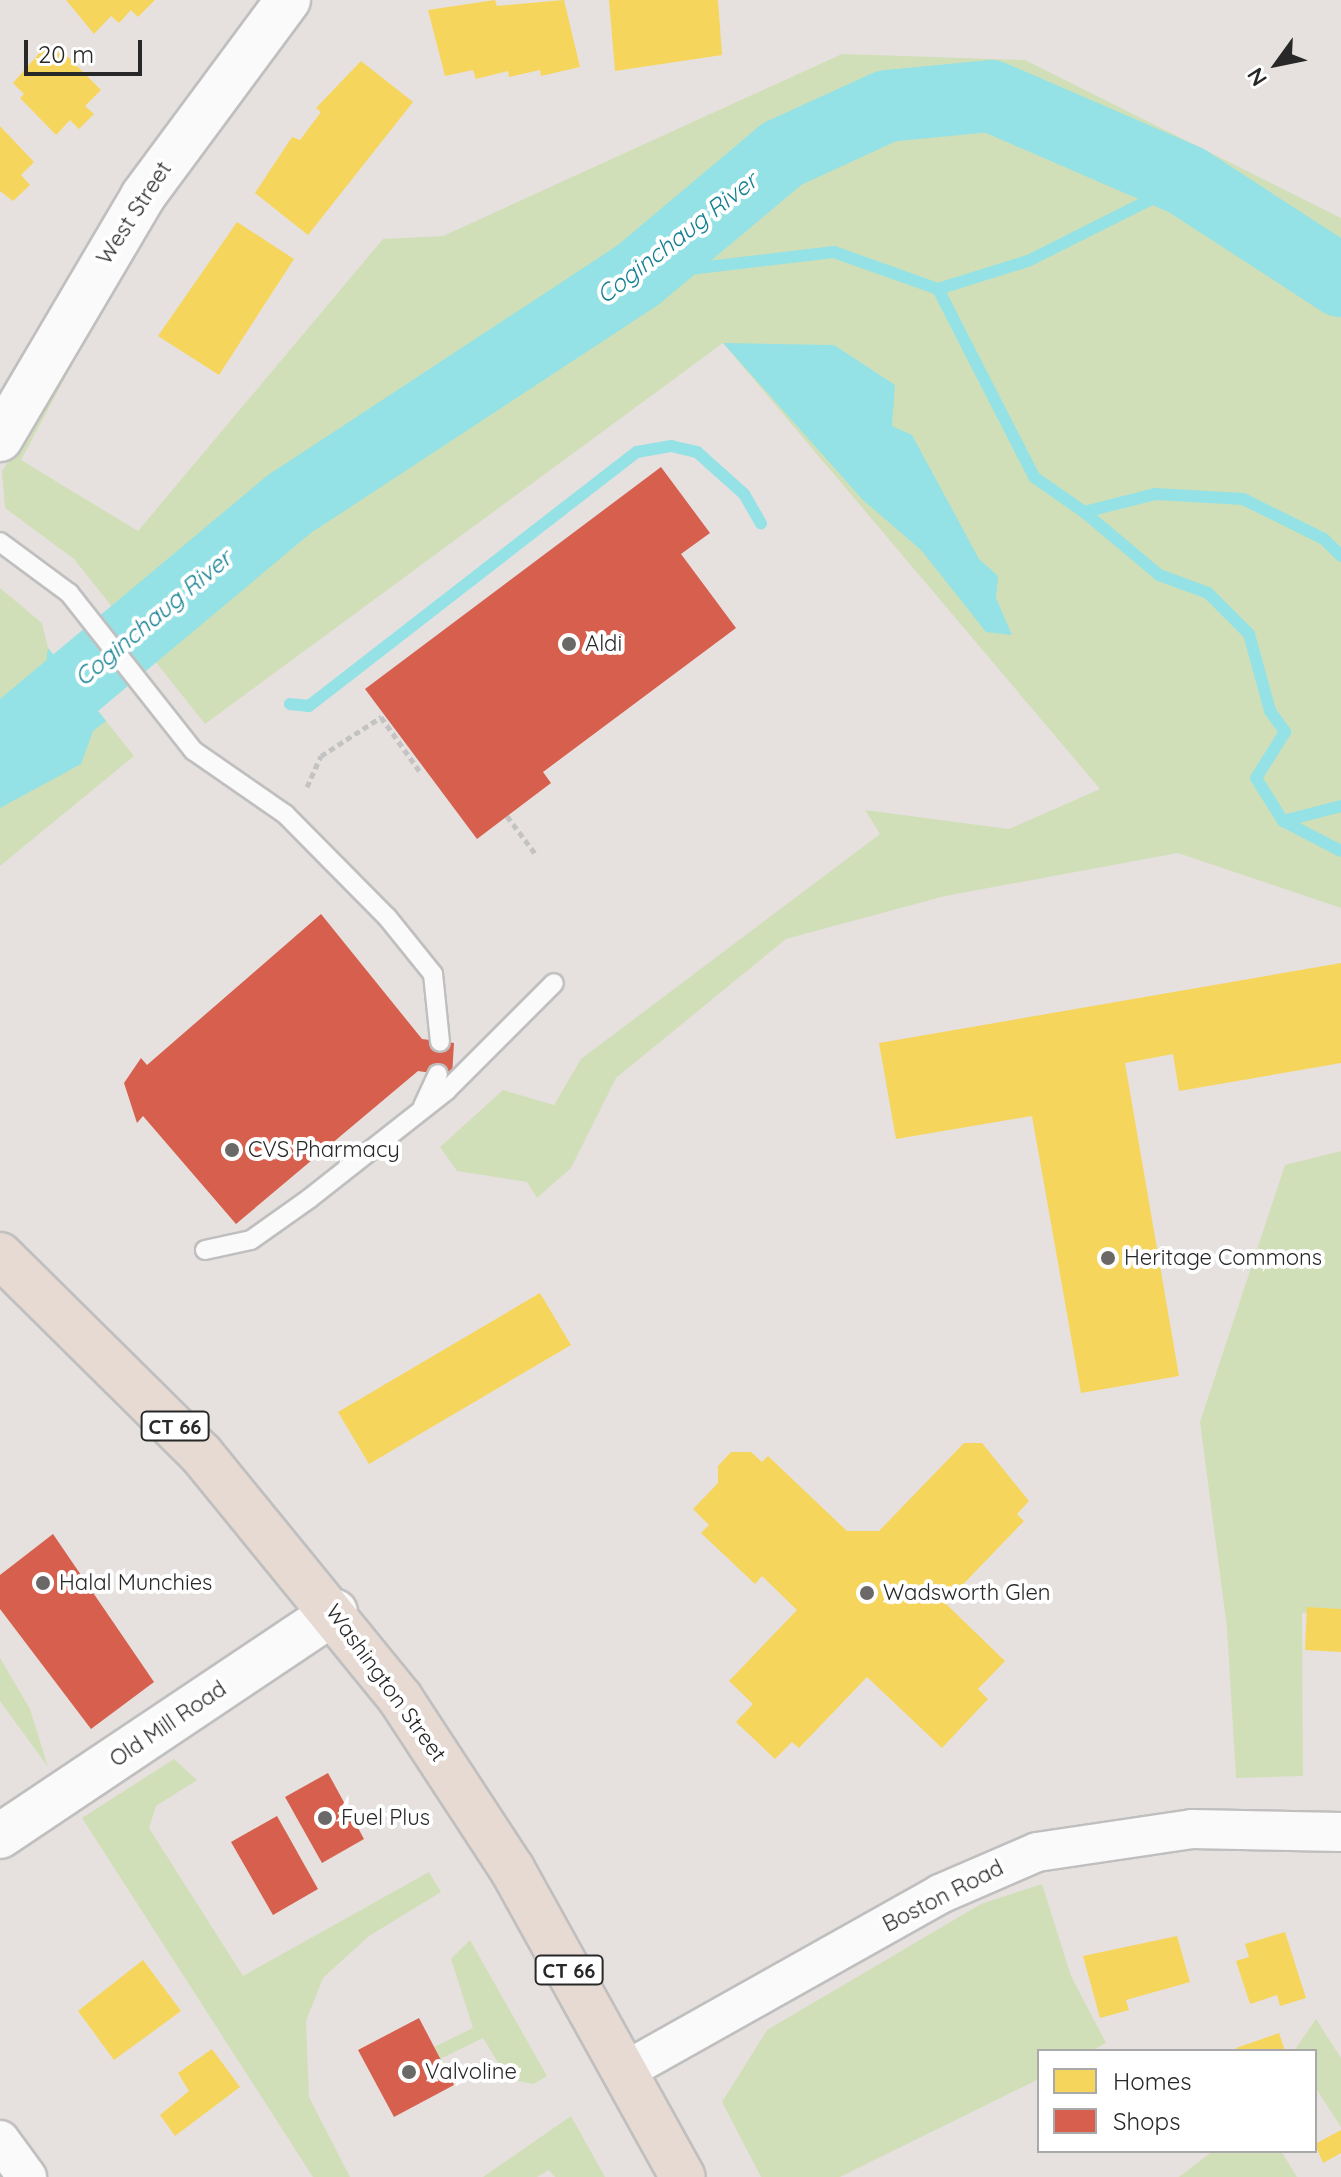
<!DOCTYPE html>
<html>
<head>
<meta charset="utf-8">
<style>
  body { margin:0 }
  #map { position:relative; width:1341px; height:2177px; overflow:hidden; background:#e6e1de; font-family:Quicksand,sans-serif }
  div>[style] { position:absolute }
  .green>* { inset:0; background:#d1dfb8 }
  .water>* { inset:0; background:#94e2e5 }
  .homes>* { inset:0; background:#f6d55c }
  .shops>* { inset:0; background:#d6604d }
  .stream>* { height:12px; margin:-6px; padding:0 6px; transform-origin:6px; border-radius:6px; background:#94e2e5 }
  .river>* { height:72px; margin:-36px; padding:0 36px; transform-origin:36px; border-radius:36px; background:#94e2e5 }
  .path>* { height:5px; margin-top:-2.5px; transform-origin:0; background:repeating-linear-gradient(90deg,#c4c3c3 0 6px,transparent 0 10px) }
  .roads { filter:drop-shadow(2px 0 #c0bfbf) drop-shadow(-2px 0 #c0bfbf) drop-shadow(0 2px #c0bfbf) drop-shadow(0 -2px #c0bfbf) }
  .service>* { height:18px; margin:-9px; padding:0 9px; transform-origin:9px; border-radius:9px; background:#fbfafa }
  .minor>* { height:38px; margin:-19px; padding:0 19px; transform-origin:19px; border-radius:19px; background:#fbfafa }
  .tertiary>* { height:44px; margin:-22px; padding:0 22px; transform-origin:22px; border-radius:22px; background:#fbfafa }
  .secondary>* { height:44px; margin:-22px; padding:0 22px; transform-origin:22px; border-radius:22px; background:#fbfafa }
  .trunk>* { height:44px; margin:-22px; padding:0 22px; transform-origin:22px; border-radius:22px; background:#e6dad3 }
  .dots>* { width:22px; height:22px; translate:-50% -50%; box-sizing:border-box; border:4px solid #fff; border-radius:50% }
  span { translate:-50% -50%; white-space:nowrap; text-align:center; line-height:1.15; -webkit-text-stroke:8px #fff; paint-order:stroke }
  .shield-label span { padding:2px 6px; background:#fff; border:2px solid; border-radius:6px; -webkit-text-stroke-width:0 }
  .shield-label { font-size:20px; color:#282828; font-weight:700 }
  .street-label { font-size:22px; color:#282828 }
  .poi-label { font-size:22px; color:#282828 }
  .left { translate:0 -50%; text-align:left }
  .water-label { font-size:24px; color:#138091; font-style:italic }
  .legend { position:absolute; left:1037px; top:2049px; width:280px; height:104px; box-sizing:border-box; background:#fff; border:2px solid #a9a9a9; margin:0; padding:10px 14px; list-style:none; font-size:24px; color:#282828 }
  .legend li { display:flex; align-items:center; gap:16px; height:40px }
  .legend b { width:40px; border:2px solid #a9a9a9 }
  .north { position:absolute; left:1237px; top:24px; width:80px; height:80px; -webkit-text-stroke:6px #fff; paint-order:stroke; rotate:237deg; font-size:22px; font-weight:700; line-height:32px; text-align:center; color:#282828 }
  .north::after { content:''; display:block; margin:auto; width:28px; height:36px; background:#282828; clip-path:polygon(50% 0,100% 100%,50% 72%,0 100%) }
  .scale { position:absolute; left:24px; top:40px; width:118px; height:36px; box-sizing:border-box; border:4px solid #282828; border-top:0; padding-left:10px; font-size:24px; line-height:28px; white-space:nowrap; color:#282828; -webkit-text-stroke:6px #fff; paint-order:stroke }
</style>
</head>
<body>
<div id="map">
  <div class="green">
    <i style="clip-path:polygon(842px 54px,1025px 60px,1341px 218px,1341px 908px,1178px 853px,945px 896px,786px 939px,616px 1078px,571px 1168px,537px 1198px,527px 1182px,457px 1171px,440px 1147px,503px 1090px,554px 1105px,581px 1059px,880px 834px,865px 810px,1009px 829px,1100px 789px,723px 343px,205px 724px,74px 559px,5px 508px,2px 471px,73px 363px,21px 460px,138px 531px,383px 239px,443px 236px)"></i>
    <i style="clip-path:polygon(0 588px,42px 623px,48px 648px,134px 756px,0 866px)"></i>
    <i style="clip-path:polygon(1341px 1151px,1341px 1611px,1302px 1613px,1303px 1776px,1236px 1778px,1227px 1628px,1200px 1422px,1285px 1165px)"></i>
    <i style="clip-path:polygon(0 1658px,30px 1709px,48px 1767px,0 1701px)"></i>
    <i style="clip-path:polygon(174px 1759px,197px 1780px,156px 1806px,149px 1828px,243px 1976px,429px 1872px,441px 1892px,369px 1936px,323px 1978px,306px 2021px,309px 2097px,350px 2177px,313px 2177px,82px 1818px)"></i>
    <i style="clip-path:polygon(1042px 1884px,1071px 1976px,1106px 2043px,1091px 2051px,1039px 2051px,1039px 2079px,840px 2177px,761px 2177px,722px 2102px,767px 2030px,981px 1904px)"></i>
    <i style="clip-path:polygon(470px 1940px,547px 2076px,534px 2084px,508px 2079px,483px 2038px,440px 2059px,434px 2047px,473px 2028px,451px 1959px)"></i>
    <i style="clip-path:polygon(1316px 2019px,1341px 2058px,1341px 2127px,1315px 2087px,1315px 2051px,1294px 2051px)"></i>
    <i style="clip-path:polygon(571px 2116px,605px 2177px,555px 2177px,549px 2170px,537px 2177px,483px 2177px)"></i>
    <i style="clip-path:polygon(1213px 2151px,1281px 2151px,1297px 2177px,1179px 2177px)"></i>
  </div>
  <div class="water">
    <i style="clip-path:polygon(723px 343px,834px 345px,895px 385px,892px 426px,912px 435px,979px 559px,998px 576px,996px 598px,1012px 635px,986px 632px,921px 550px,863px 500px)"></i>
    <i style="clip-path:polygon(48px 648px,106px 721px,93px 731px,81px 764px,0 808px,0 702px,45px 671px)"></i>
  </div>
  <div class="homes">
    <i style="clip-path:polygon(66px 0,155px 0,138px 17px,131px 10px,119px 23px,111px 16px,94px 34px)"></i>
    <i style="clip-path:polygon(495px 0,497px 6px,564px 0,580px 67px,541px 76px,540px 70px,509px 77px,508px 71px,476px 79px,473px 70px,445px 76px,428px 10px)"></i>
    <i style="clip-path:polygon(609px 0,718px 0,722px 55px,615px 71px)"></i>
    <i style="clip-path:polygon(43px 49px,52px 59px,61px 50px,101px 90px,85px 106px,94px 114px,79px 129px,70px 120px,56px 135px,20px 98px,24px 94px,13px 83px)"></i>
    <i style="clip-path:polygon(361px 61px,413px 102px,308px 235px,255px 193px,292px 137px,300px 140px,321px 112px,316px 108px)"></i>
    <i style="clip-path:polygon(0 126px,34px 162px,21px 175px,30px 185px,13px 201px,0 191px)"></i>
    <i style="clip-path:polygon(237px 222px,294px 259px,219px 375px,158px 336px)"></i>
    <i style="clip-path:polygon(1341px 963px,1341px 1063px,1179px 1091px,1173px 1054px,1125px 1063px,1179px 1376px,1081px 1393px,1032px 1116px,896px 1139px,879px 1043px)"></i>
    <i style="clip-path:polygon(540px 1293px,571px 1345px,369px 1464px,338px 1412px)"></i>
    <i style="clip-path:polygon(964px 1443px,982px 1443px,1029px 1501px,1017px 1514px,1024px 1521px,945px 1603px,1005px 1661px,978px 1689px,988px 1699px,942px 1748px,867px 1677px,799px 1748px,792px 1742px,775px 1759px,736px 1722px,753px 1704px,729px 1681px,797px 1610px,762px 1576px,755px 1584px,701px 1533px,709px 1525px,693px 1509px,718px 1483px,718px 1466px,731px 1452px,751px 1452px,762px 1462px,768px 1456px,847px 1531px,879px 1531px)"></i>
    <i style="clip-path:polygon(1307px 1607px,1341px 1609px,1341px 1652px,1305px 1650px)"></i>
    <i style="clip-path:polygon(1285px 1932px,1306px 1998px,1280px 2006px,1277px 1995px,1250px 2004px,1236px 1961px,1249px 1957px,1245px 1944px)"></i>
    <i style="clip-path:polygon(1177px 1936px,1190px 1982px,1126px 2000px,1129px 2010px,1100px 2018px,1083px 1956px)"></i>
    <i style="clip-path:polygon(143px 1960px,181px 2011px,114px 2060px,78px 2011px)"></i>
    <i style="clip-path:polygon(1279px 2033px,1285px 2051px,1237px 2051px,1236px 2048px)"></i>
    <i style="clip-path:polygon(212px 2049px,240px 2087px,175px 2136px,160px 2115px,189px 2091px,178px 2073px)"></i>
    <i style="clip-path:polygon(1341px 2130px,1341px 2153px,1323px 2163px,1315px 2144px)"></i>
  </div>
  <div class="shops">
    <i style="clip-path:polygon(661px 467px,710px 533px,681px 554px,736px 628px,543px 772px,551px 783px,477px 839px,365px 689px)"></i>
    <i style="clip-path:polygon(321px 914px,422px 1039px,454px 1043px,452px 1076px,418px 1071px,236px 1224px,143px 1116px,137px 1123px,124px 1083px,141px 1058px,147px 1065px)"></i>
    <i style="clip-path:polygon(53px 1534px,154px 1682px,91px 1729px,0 1609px,0 1575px)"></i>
    <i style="clip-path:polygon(328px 1773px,364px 1839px,322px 1863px,285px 1797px)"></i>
    <i style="clip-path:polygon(277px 1816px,318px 1889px,273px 1915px,231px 1842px)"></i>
    <i style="clip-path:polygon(419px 2018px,454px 2085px,394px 2117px,358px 2050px)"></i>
  </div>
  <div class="stream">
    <i style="left:638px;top:275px;width:197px;rotate:-6.7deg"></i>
    <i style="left:834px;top:252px;width:110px;rotate:19.6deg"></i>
    <i style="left:938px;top:289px;width:211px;rotate:62.9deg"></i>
    <i style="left:1034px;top:477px;width:61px;rotate:35deg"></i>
    <i style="left:1084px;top:512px;width:73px;rotate:-14.2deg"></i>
    <i style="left:1155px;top:494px;width:88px;rotate:3.3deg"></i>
    <i style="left:1243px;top:499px;width:90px;rotate:26.3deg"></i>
    <i style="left:1324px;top:539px;width:24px;rotate:45deg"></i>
    <i style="left:938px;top:289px;width:94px;rotate:-17.3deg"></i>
    <i style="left:1028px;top:261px;width:178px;rotate:-26.7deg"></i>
    <i style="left:1084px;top:512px;width:98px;rotate:40deg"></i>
    <i style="left:1159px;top:575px;width:52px;rotate:20.2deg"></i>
    <i style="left:1208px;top:593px;width:58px;rotate:45deg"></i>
    <i style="left:1249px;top:634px;width:80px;rotate:74.7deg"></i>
    <i style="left:1270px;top:711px;width:26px;rotate:54deg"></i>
    <i style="left:1285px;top:732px;width:54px;rotate:122.2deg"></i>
    <i style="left:1256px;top:778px;width:51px;rotate:57.9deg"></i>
    <i style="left:1283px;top:821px;width:65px;rotate:27.3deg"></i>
    <i style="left:290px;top:704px;width:19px;rotate:6deg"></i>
    <i style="left:309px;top:706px;width:415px;rotate:-37.8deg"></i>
    <i style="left:637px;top:452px;width:35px;rotate:-10deg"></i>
    <i style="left:671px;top:446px;width:27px;rotate:13deg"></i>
    <i style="left:697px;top:452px;width:63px;rotate:41.8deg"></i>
    <i style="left:744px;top:494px;width:34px;rotate:60deg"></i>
    <i style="left:1283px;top:821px;width:60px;rotate:-14.5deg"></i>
  </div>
  <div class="river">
    <i style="left:0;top:746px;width:379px;rotate:-39.9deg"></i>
    <i style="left:291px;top:503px;width:415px;rotate:-33.3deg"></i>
    <i style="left:638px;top:275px;width:188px;rotate:-40deg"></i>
    <i style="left:782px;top:154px;width:115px;rotate:-24.6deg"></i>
    <i style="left:887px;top:106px;width:104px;rotate:-5.5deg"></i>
    <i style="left:991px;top:96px;width:214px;rotate:23.4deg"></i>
    <i style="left:1187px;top:181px;width:184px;rotate:33deg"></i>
  </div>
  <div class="path">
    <i style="left:307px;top:787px;width:34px;rotate:-66deg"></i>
    <i style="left:321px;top:756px;width:72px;rotate:-33deg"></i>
    <i style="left:381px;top:717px;width:69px;rotate:54.5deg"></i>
    <i style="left:507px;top:816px;width:50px;rotate:53.1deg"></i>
  </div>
  <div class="roads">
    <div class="service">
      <i style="left:0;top:542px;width:86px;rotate:36.5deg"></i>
      <i style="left:69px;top:593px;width:201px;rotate:51.7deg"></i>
      <i style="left:194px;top:751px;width:111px;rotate:34.7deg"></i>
      <i style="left:285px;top:814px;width:145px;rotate:45.3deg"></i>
      <i style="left:387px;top:917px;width:73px;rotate:51.1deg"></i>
      <i style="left:433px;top:974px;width:68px;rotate:84.1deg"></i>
      <i style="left:423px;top:1106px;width:35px;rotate:-65deg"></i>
      <i style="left:205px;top:1250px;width:47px;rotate:-12.3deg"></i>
      <i style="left:251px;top:1240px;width:72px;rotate:-35.4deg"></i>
      <i style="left:310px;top:1198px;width:174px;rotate:-38.2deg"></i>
      <i style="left:447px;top:1090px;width:151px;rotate:-45deg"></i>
    </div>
    <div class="minor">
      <i style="left:625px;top:2071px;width:361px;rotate:-29.3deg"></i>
      <i style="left:940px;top:1894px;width:106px;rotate:-23.4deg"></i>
      <i style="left:1037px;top:1852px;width:157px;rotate:-8.4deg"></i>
      <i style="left:1192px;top:1829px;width:149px;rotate:1.2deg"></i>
      <i style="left:0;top:2140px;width:46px;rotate:53.9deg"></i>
    </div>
    <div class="tertiary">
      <i style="left:0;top:1836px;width:403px;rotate:-33.8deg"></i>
    </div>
    <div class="secondary">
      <i style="left:0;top:439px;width:282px;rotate:-59.5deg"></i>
      <i style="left:143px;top:196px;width:244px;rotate:-53.5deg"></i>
    </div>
    <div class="trunk">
      <i style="left:0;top:1255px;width:283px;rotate:44.7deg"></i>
      <i style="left:201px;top:1454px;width:315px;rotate:50.8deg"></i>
      <i style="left:400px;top:1698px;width:204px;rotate:56.8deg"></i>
      <i style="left:512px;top:1869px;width:352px;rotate:61deg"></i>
    </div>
  </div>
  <div class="dots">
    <i style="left:569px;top:644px;background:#6a6968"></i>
    <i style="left:232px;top:1150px;background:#6a6968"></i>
    <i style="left:1108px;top:1258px;background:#6a6968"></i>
    <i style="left:43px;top:1583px;background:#6a6968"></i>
    <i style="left:867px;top:1593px;background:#6a6968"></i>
    <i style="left:325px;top:1818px;background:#6a6968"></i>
    <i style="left:409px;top:2072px;background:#6a6968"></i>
  </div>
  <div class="shield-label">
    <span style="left:175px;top:1426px">CT 66</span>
    <span style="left:569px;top:1970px">CT 66</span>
  </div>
  <div class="street-label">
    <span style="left:134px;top:213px;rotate:-57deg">West Street</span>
    <span style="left:386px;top:1683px;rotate:54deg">Washington Street</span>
    <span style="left:168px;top:1724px;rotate:-34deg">Old Mill Road</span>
    <span style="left:943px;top:1896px;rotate:-27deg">Boston Road</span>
  </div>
  <div class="poi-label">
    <span class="left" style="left:585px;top:644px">Aldi</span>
    <span class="left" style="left:248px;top:1150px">CVS Pharmacy</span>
    <span class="left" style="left:1124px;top:1258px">Heritage Commons</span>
    <span class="left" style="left:59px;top:1583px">Halal Munchies</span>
    <span class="left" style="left:883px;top:1593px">Wadsworth Glen</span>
    <span class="left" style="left:341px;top:1818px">Fuel Plus</span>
    <span class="left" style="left:425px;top:2072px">Valvoline</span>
  </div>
  <div class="water-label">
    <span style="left:677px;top:238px;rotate:-38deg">Coginchaug River</span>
    <span style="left:153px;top:618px;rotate:-40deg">Coginchaug River</span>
  </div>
  <ul class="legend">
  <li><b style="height:22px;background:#f6d55c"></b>Homes</li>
  <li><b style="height:22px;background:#d6604d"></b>Shops</li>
  </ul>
  <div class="north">N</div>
  <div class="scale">20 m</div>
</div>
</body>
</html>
